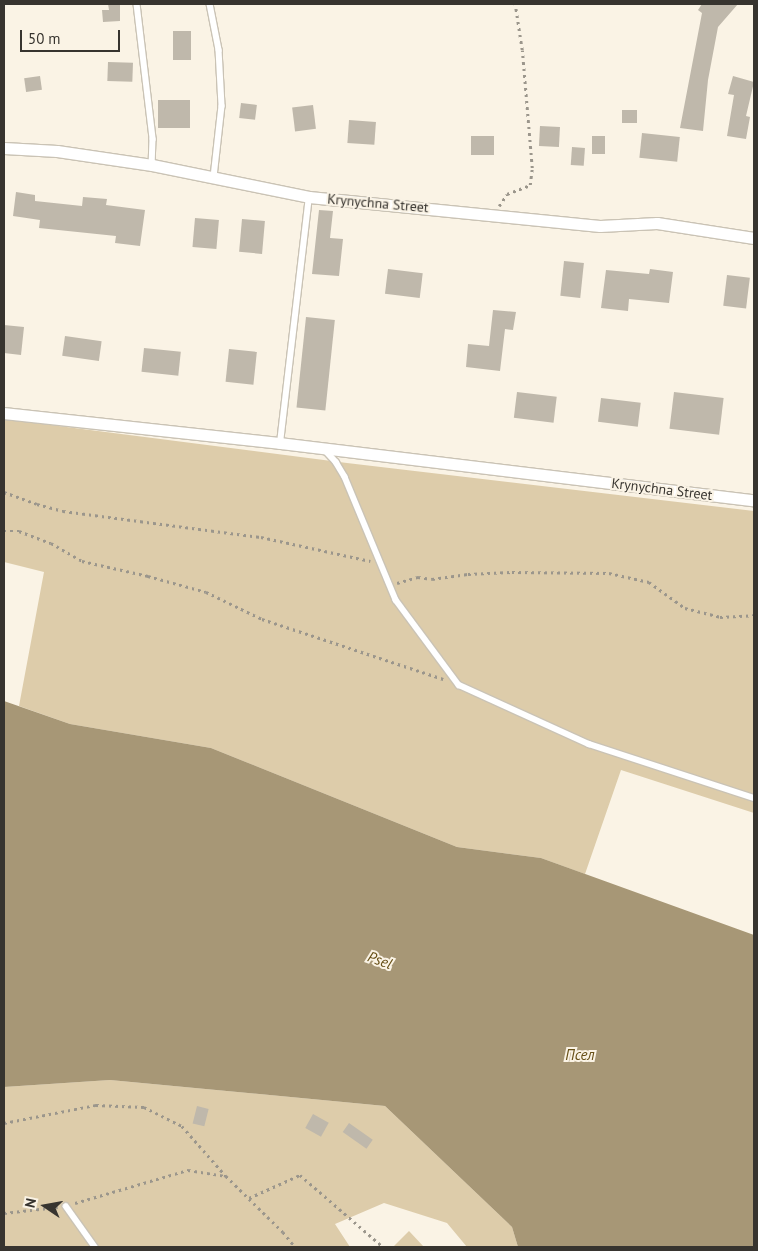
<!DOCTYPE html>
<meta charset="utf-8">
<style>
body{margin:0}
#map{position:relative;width:758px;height:1251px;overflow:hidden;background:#faf3e5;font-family:"PT Sans",sans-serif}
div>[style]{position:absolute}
.green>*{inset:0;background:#dca}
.water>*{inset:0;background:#a79776}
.building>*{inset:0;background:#bfb8ab;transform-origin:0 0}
.path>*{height:2.5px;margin-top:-1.25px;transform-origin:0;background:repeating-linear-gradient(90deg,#9b968c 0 2.5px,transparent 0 6.5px)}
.roads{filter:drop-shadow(1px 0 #cac3b5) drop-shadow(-1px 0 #cac3b5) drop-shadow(0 1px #cac3b5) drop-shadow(0 -1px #cac3b5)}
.lane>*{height:5.5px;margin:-2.75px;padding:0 2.75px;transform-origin:2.75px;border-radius:2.75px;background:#fff}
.street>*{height:11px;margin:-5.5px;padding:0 5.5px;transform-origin:5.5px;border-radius:5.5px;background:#fff}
span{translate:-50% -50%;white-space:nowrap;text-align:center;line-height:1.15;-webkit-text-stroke:4px #faf3e5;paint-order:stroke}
.street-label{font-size:14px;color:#37342f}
.water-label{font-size:15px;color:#685017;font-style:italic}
.frame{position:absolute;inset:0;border:5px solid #37342f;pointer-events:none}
.north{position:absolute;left:20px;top:1181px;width:50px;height:50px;-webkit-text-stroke:4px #faf3e5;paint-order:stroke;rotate:282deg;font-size:14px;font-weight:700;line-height:20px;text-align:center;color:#37342f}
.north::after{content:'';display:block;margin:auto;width:18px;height:22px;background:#37342f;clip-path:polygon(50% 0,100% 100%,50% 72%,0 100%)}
.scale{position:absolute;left:20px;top:30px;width:100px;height:22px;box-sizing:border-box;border:2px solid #37342f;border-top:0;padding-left:6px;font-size:15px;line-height:18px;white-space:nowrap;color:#37342f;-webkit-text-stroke:4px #faf3e5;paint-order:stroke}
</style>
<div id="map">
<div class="green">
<div style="clip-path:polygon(4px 419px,347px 463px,754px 511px,754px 813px,621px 770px,585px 874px,541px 858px,457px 847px,211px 748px,70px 724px,19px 706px,44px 572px,4px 562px)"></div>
<div style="clip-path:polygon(110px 1080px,385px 1106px,512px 1227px,518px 1247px,467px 1247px,447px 1223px,384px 1203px,335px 1224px,350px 1247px,4px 1247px,4px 1087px)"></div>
<div style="clip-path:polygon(409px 1231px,424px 1247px,394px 1246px)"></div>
</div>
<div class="water">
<div style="clip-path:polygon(4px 701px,70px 724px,211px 748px,457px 847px,541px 858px,754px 935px,754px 1247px,518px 1247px,512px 1227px,385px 1106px,110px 1080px,4px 1087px)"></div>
</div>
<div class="building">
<div style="clip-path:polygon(108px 4px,120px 4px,120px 21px,103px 22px,102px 10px,109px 10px)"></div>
<div style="clip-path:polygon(702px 4px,738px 4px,718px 27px,708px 80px,703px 131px,680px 128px,702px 13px,698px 10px)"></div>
<div style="left:173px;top:31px;width:18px;height:29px"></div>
<div style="left:108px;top:62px;width:25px;height:19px;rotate:2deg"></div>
<div style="left:40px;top:76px;width:14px;height:16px;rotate:82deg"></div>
<div style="clip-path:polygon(733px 76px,754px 82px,746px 116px,750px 117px,746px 139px,727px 136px,734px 95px,728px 94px)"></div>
<div style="left:158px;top:100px;width:32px;height:28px"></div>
<div style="left:241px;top:103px;width:16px;height:15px;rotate:7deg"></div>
<div style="left:313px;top:105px;width:24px;height:21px;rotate:83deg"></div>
<div style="left:622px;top:110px;width:15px;height:13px"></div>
<div style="left:349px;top:120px;width:27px;height:23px;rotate:4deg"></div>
<div style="left:540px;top:126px;width:20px;height:20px;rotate:3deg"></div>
<div style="left:642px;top:133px;width:38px;height:25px;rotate:6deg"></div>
<div style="left:494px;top:136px;width:19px;height:23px;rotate:90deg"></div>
<div style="left:592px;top:136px;width:13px;height:18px"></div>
<div style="left:572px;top:147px;width:13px;height:18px;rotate:4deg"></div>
<div style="clip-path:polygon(16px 192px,35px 195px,35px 201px,82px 206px,83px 197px,107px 199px,106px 205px,145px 210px,140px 246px,115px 243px,116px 236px,39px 228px,40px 220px,13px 216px)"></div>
<div style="clip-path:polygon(319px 210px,333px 211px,330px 238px,343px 239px,339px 276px,312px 274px)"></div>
<div style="left:195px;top:218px;width:24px;height:29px;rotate:5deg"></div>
<div style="left:242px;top:219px;width:23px;height:33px;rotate:5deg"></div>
<div style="left:564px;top:261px;width:20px;height:35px;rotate:6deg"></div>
<div style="left:388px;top:269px;width:35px;height:25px;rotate:7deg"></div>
<div style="clip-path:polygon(650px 269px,673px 272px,669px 303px,629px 299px,628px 311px,601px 308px,606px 270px,649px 274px)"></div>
<div style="left:727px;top:275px;width:23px;height:31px;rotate:7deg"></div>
<div style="clip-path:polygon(493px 310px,516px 312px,513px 330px,505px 329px,500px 371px,466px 367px,468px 344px,489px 346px)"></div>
<div style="left:306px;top:317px;width:29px;height:91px;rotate:6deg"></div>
<div style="clip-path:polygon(4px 325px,24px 327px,21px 355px,4px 353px)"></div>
<div style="left:65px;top:336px;width:37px;height:20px;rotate:8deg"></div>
<div style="left:144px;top:348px;width:37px;height:24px;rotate:6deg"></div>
<div style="left:229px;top:349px;width:28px;height:33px;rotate:6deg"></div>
<div style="left:517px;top:392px;width:40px;height:26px;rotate:7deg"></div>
<div style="left:674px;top:392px;width:50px;height:37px;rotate:7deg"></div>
<div style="left:601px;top:398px;width:40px;height:24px;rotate:7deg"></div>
<div style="left:197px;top:1106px;width:12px;height:18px;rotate:14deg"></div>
<div style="left:313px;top:1114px;width:18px;height:16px;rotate:29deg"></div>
<div style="left:349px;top:1123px;width:29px;height:11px;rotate:35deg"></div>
</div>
<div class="path">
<div style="left:499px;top:206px;width:14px;rotate:-56deg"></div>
<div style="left:507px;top:194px;width:25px;rotate:-21deg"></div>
<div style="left:530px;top:185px;width:17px;rotate:-83deg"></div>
<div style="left:532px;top:168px;width:118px;rotate:-94.8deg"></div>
<div style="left:522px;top:50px;width:47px;rotate:-98.7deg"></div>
<div style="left:4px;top:492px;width:35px;rotate:20deg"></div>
<div style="left:37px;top:504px;width:27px;rotate:15deg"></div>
<div style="left:63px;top:511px;width:200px;rotate:7.5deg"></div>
<div style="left:261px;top:537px;width:112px;rotate:12.4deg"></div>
<div style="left:4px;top:531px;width:15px"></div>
<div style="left:19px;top:531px;width:34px;rotate:21deg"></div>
<div style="left:51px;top:543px;width:36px;rotate:30deg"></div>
<div style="left:82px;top:561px;width:68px;rotate:12.8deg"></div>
<div style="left:148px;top:576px;width:60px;rotate:15.4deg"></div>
<div style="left:206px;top:592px;width:62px;rotate:25.7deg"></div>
<div style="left:262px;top:619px;width:191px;rotate:18.3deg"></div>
<div style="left:397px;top:583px;width:22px;rotate:-16deg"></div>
<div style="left:418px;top:577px;width:14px;rotate:8deg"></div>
<div style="left:432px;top:579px;width:36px;rotate:-8deg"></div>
<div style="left:468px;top:574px;width:44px;rotate:-2.6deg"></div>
<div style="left:512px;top:572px;width:97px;rotate:0.6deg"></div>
<div style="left:609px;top:573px;width:41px;rotate:12.7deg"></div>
<div style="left:649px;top:582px;width:44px;rotate:35.8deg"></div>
<div style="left:685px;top:608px;width:36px;rotate:14deg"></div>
<div style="left:720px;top:617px;width:34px;rotate:-3deg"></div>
<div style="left:4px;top:1123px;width:94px;rotate:-11.1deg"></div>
<div style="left:96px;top:1105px;width:48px;rotate:2.4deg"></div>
<div style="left:144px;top:1107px;width:42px;rotate:26.6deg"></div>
<div style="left:182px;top:1126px;width:67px;rotate:48.7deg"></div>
<div style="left:226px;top:1176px;width:80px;rotate:44.5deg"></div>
<div style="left:283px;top:1232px;width:19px;rotate:51deg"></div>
<div style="left:249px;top:1198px;width:56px;rotate:-24.3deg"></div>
<div style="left:300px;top:1175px;width:110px;rotate:40.9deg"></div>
<div style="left:75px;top:1203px;width:118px;rotate:-16.3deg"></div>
<div style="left:188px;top:1170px;width:36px;rotate:9deg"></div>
<div style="left:4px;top:1213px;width:54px;rotate:-6.3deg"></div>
</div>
<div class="roads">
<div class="lane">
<div style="left:137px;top:4px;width:136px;rotate:83.2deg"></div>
<div style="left:153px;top:139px;width:26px;rotate:92deg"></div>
<div style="left:210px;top:4px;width:47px;rotate:78.9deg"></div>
<div style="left:219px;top:50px;width:56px;rotate:86.9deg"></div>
<div style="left:222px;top:106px;width:71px;rotate:96.4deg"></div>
<div style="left:280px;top:443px;width:248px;rotate:-83.3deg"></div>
<div style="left:324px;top:449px;width:18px;rotate:47deg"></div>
<div style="left:336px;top:462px;width:17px;rotate:59deg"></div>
<div style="left:345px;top:477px;width:133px;rotate:67.5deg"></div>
<div style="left:396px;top:600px;width:106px;rotate:53.5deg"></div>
<div style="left:459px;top:685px;width:143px;rotate:24.4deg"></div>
<div style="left:589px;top:744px;width:174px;rotate:18.1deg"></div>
<div style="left:66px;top:1206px;width:50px;rotate:54.7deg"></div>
</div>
<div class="street">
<div style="left:4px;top:148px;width:53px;rotate:3.2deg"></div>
<div style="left:57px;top:151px;width:96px;rotate:8.4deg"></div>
<div style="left:152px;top:165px;width:160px;rotate:11.5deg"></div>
<div style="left:309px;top:197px;width:292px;rotate:5.7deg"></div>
<div style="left:600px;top:226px;width:57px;rotate:-3deg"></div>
<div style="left:657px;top:223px;width:98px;rotate:8.8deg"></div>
<div style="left:4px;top:413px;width:278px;rotate:6.2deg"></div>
<div style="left:280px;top:443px;width:477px;rotate:6.9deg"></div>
</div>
</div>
<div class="street-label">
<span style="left:378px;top:203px;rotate:5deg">Krynychna Street</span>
<span style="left:662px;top:489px;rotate:7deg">Krynychna Street</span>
</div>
<div class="water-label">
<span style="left:380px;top:960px;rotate:20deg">Psel</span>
<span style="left:580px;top:1055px">Псел</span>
</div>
<div class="frame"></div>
<div class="north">N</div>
<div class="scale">50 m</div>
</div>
